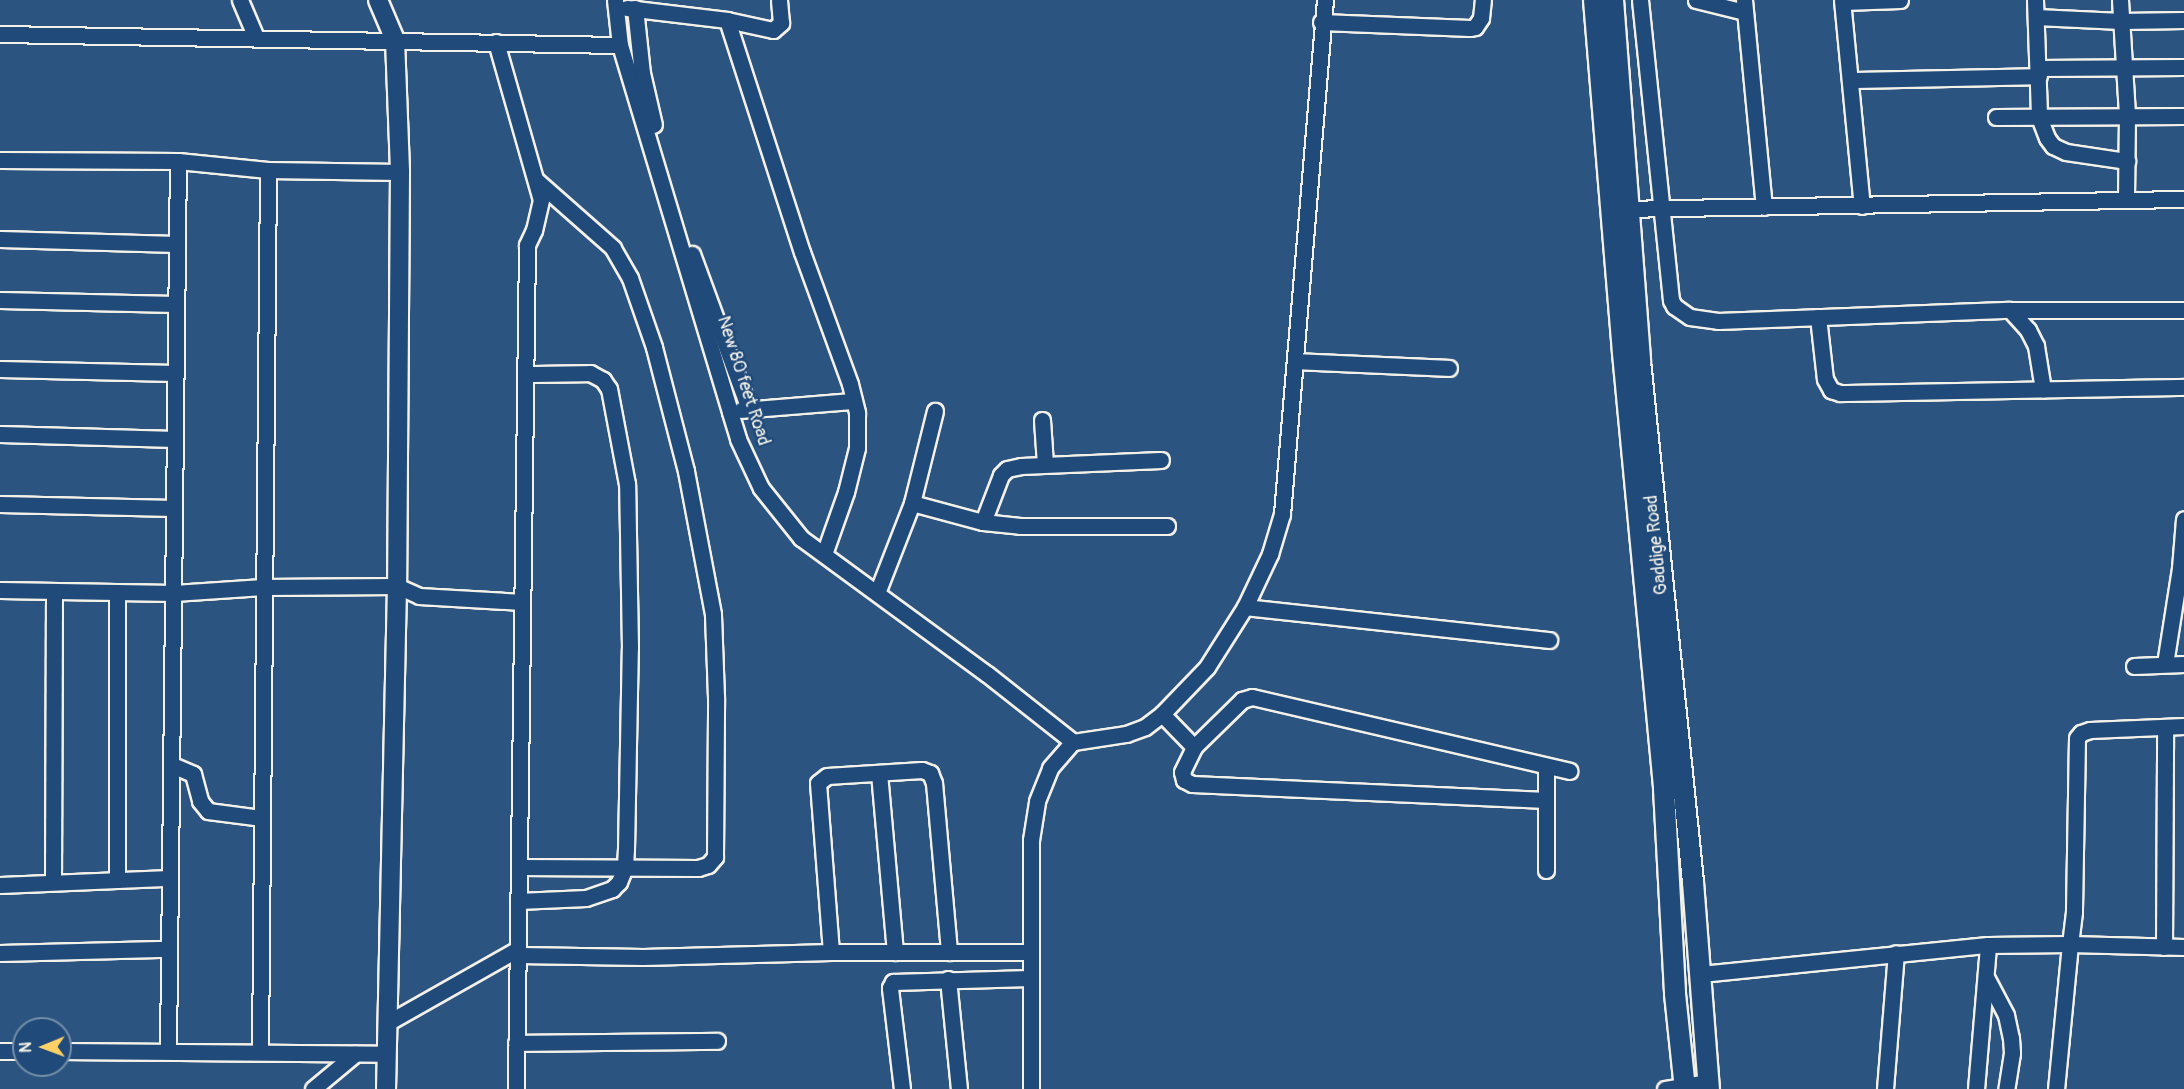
<!DOCTYPE html>
<style>
body{margin:0}
#map{position:relative;width:2184px;height:1089px;overflow:hidden;background:#2c5481;font-family:Pangolin,sans-serif}
div>[style]{position:absolute}
.roads{filter:drop-shadow(2px 0 #f4f1e8) drop-shadow(-2px 0 #f4f1e8) drop-shadow(0 2px #f4f1e8) drop-shadow(0 -2px #f4f1e8)}
.minor>*{height:15px;margin:-7.5px;padding:0 7.5px;transform-origin:7.5px;border-radius:7.5px;background:#1f4a7a}
.tertiary>*{height:18px;margin:-9px;padding:0 9px;transform-origin:9px;border-radius:9px;background:#1f4a7a}
.secondary>*{height:20px;margin:-10px;padding:0 10px;transform-origin:10px;border-radius:10px;background:#1f4a7a}
span{translate:-50% -50%;white-space:nowrap;text-align:center;line-height:1.15;-webkit-text-stroke:5px #1f4a7a;paint-order:stroke}
.street-label{font-size:18px;color:#f4f1e8}
.north{position:absolute;left:12px;top:1017px;width:60px;height:60px;box-sizing:border-box;background:#1f4a7a;border:2px solid #748da6;border-radius:50%;rotate:269deg;font-size:16px;font-weight:700;line-height:24px;text-align:center;color:#f4f1e8}
.north::after{content:'';display:block;margin:auto;width:21px;height:27px;background:#ffd166;clip-path:polygon(50% 0,100% 100%,50% 72%,0 100%)}
</style>
<div id="map">
<div class="roads">
<div class="minor">
<div style="left:240px;top:0;width:39px;rotate:67deg"></div>
<div style="left:615px;top:0;width:45px;rotate:83.7deg"></div>
<div style="left:620px;top:45px;width:383px;rotate:73.3deg"></div>
<div style="left:730px;top:412px;width:28px;rotate:73deg"></div>
<div style="left:738px;top:439px;width:54px;rotate:64.9deg"></div>
<div style="left:761px;top:488px;width:64px;rotate:51.3deg"></div>
<div style="left:801px;top:538px;width:230px;rotate:36.2deg"></div>
<div style="left:987px;top:674px;width:110px;rotate:38.3deg"></div>
<div style="left:1640px;top:0;width:302px;rotate:84.1deg"></div>
<div style="left:1671px;top:300px;width:7px;rotate:63deg"></div>
<div style="left:1674px;top:306px;width:19px;rotate:35deg"></div>
<div style="left:1690px;top:317px;width:28px;rotate:8deg"></div>
<div style="left:1718px;top:321px;width:292px;rotate:-2.2deg"></div>
<div style="left:2010px;top:310px;width:174px"></div>
<div style="left:1696px;top:0;width:50px;rotate:13.8deg"></div>
<div style="left:1744px;top:0;width:208px;rotate:84.5deg"></div>
<div style="left:1842px;top:0;width:207px;rotate:84.5deg"></div>
<div style="left:2035px;top:0;width:117px;rotate:88deg"></div>
<div style="left:2039px;top:117px;width:22px;rotate:69deg"></div>
<div style="left:2047px;top:138px;width:10px;rotate:53deg"></div>
<div style="left:2053px;top:146px;width:14px;rotate:25deg"></div>
<div style="left:2066px;top:152px;width:62px;rotate:8.4deg"></div>
<div style="left:2120px;top:0;width:116px;rotate:86.5deg"></div>
<div style="left:2127px;top:116px;width:84px;rotate:90.7deg"></div>
<div style="left:1843px;top:2px;width:57px;rotate:-2deg"></div>
<div style="left:627px;top:8px;width:101px;rotate:6.8deg"></div>
<div style="left:727px;top:20px;width:47px;rotate:12.3deg"></div>
<div style="left:773px;top:30px;width:11px;rotate:-41deg"></div>
<div style="left:781px;top:23px;width:23px;rotate:-95deg"></div>
<div style="left:635px;top:8px;width:65px;rotate:83.9deg"></div>
<div style="left:642px;top:73px;width:53px;rotate:77deg"></div>
<div style="left:2036px;top:17px;width:85px;rotate:2.7deg"></div>
<div style="left:2121px;top:21px;width:63px;rotate:-0.9deg"></div>
<div style="left:727px;top:20px;width:244px;rotate:72.1deg"></div>
<div style="left:802px;top:252px;width:140px;rotate:70deg"></div>
<div style="left:850px;top:384px;width:30px;rotate:76deg"></div>
<div style="left:857px;top:413px;width:35px;rotate:90deg"></div>
<div style="left:857px;top:448px;width:45px;rotate:104deg"></div>
<div style="left:846px;top:492px;width:66px;rotate:109.5deg"></div>
<div style="left:1321px;top:22px;width:149px;rotate:2.3deg"></div>
<div style="left:1470px;top:28px;width:5px;rotate:-11deg"></div>
<div style="left:1475px;top:27px;width:11px;rotate:-56deg"></div>
<div style="left:1481px;top:18px;width:18px;rotate:-84deg"></div>
<div style="left:0;top:34px;width:620px;rotate:1.02deg"></div>
<div style="left:496px;top:42px;width:164px;rotate:74.1deg"></div>
<div style="left:541px;top:200px;width:31px;rotate:103deg"></div>
<div style="left:534px;top:230px;width:17px;rotate:115deg"></div>
<div style="left:527px;top:245px;width:844px;rotate:90.75deg"></div>
<div style="left:2039px;top:68px;width:145px;rotate:-0.4deg"></div>
<div style="left:1850px;top:80px;width:189px;rotate:-1.2deg"></div>
<div style="left:1996px;top:117px;width:188px;rotate:-0.3deg"></div>
<div style="left:0;top:160px;width:178px;rotate:0.3deg"></div>
<div style="left:178px;top:161px;width:90px;rotate:5.7deg"></div>
<div style="left:268px;top:170px;width:132px;rotate:0.9deg"></div>
<div style="left:1620px;top:209px;width:564px;rotate:-1.02deg"></div>
<div style="left:0;top:239px;width:177px;rotate:1.6deg"></div>
<div style="left:692px;top:254px;width:165px;rotate:69.8deg"></div>
<div style="left:0;top:300px;width:176px;rotate:1.3deg"></div>
<div style="left:2010px;top:310px;width:27px;rotate:48deg"></div>
<div style="left:2028px;top:330px;width:18px;rotate:63deg"></div>
<div style="left:2036px;top:346px;width:44px;rotate:80.8deg"></div>
<div style="left:1818px;top:317px;width:62px;rotate:83.6deg"></div>
<div style="left:1825px;top:379px;width:13px;rotate:61deg"></div>
<div style="left:1831px;top:390px;width:9px;rotate:18deg"></div>
<div style="left:1840px;top:393px;width:344px;rotate:-1deg"></div>
<div style="left:1295px;top:361px;width:154px;rotate:2.6deg"></div>
<div style="left:0;top:369px;width:175px;rotate:1.3deg"></div>
<div style="left:741px;top:410px;width:113px;rotate:-4.6deg"></div>
<div style="left:1042px;top:420px;width:44px;rotate:86.1deg"></div>
<div style="left:0;top:434px;width:175px;rotate:1.6deg"></div>
<div style="left:912px;top:503px;width:73px;rotate:15deg"></div>
<div style="left:983px;top:522px;width:37px;rotate:6deg"></div>
<div style="left:1020px;top:526px;width:147px"></div>
<div style="left:0;top:504px;width:174px;rotate:1.3deg"></div>
<div style="left:983px;top:522px;width:50px;rotate:-69deg"></div>
<div style="left:1001px;top:475px;width:8px;rotate:-45deg"></div>
<div style="left:1007px;top:469px;width:14px;rotate:-12deg"></div>
<div style="left:1021px;top:466px;width:140px;rotate:-2.5deg"></div>
<div style="left:0;top:590px;width:174px;rotate:1deg"></div>
<div style="left:174px;top:593px;width:89px;rotate:-3.9deg"></div>
<div style="left:263px;top:587px;width:134px;rotate:-0.4deg"></div>
<div style="left:397px;top:586px;width:24px;rotate:24deg"></div>
<div style="left:419px;top:596px;width:103px;rotate:3.3deg"></div>
<div style="left:117px;top:592px;width:288px;rotate:90deg"></div>
<div style="left:877px;top:593px;width:97px;rotate:-68.7deg"></div>
<div style="left:912px;top:503px;width:95px;rotate:-76deg"></div>
<div style="left:1245px;top:607px;width:306px;rotate:6.2deg"></div>
<div style="left:2165px;top:664px;width:97px;rotate:-81.1deg"></div>
<div style="left:2180px;top:568px;width:49px;rotate:-85.3deg"></div>
<div style="left:2134px;top:666px;width:50px;rotate:-2.3deg"></div>
<div style="left:1162px;top:714px;width:46px;rotate:45.9deg"></div>
<div style="left:2184px;top:726px;width:94px;rotate:177.6deg"></div>
<div style="left:2090px;top:730px;width:9px;rotate:162deg"></div>
<div style="left:2081px;top:733px;width:6px;rotate:129deg"></div>
<div style="left:2077px;top:738px;width:174px;rotate:91deg"></div>
<div style="left:2074px;top:912px;width:32px;rotate:97deg"></div>
<div style="left:2070px;top:944px;width:114px;rotate:1.5deg"></div>
<div style="left:172px;top:765px;width:23px;rotate:23deg"></div>
<div style="left:193px;top:774px;width:28px;rotate:75deg"></div>
<div style="left:200px;top:801px;width:13px;rotate:51deg"></div>
<div style="left:208px;top:811px;width:53px;rotate:7.5deg"></div>
<div style="left:879px;top:773px;width:180px;rotate:84.9deg"></div>
<div style="left:1546px;top:800px;width:354px;rotate:-177.4deg"></div>
<div style="left:1192px;top:784px;width:9px;rotate:-153deg"></div>
<div style="left:1184px;top:780px;width:8px;rotate:-104deg"></div>
<div style="left:1182px;top:772px;width:28px;rotate:-64deg"></div>
<div style="left:1194px;top:747px;width:67px;rotate:-44.4deg"></div>
<div style="left:1242px;top:700px;width:10px;rotate:-17deg"></div>
<div style="left:1252px;top:697px;width:326px;rotate:13.1deg"></div>
<div style="left:519px;top:867px;width:179px;rotate:0.3deg"></div>
<div style="left:698px;top:868px;width:10px;rotate:-17deg"></div>
<div style="left:708px;top:865px;width:11px;rotate:-49deg"></div>
<div style="left:715px;top:857px;width:160px;rotate:-89.6deg"></div>
<div style="left:716px;top:697px;width:83px;rotate:-92.1deg"></div>
<div style="left:713px;top:614px;width:146px;rotate:-100.7deg"></div>
<div style="left:686px;top:471px;width:128px;rotate:-104.5deg"></div>
<div style="left:654px;top:347px;width:73px;rotate:-109.2deg"></div>
<div style="left:630px;top:278px;width:34px;rotate:-120deg"></div>
<div style="left:613px;top:248px;width:101px;rotate:-138.6deg"></div>
<div style="left:1546px;top:870px;width:104px;rotate:-90deg"></div>
<div style="left:53px;top:882px;width:291px;rotate:-89.8deg"></div>
<div style="left:0;top:885px;width:170px;rotate:-2.4deg"></div>
<div style="left:518px;top:901px;width:68px;rotate:-2.5deg"></div>
<div style="left:586px;top:898px;width:28px;rotate:-19deg"></div>
<div style="left:612px;top:889px;width:10px;rotate:-45deg"></div>
<div style="left:619px;top:882px;width:16px;rotate:-68deg"></div>
<div style="left:625px;top:867px;width:18px;rotate:-87deg"></div>
<div style="left:626px;top:849px;width:201px;rotate:-88.9deg"></div>
<div style="left:630px;top:648px;width:164px;rotate:-91deg"></div>
<div style="left:627px;top:484px;width:97px;rotate:-100.7deg"></div>
<div style="left:609px;top:389px;width:11px;rotate:-124deg"></div>
<div style="left:603px;top:380px;width:15px;rotate:-152deg"></div>
<div style="left:590px;top:373px;width:65px;rotate:179.1deg"></div>
<div style="left:2164px;top:947px;width:220px;rotate:-89.7deg"></div>
<div style="left:831px;top:952px;width:169px;rotate:-94.4deg"></div>
<div style="left:818px;top:783px;width:11px;rotate:-38deg"></div>
<div style="left:827px;top:776px;width:95px;rotate:-3.6deg"></div>
<div style="left:922px;top:770px;width:9px;rotate:21deg"></div>
<div style="left:930px;top:773px;width:11px;rotate:68deg"></div>
<div style="left:934px;top:783px;width:170px;rotate:84.9deg"></div>
<div style="left:0;top:953px;width:169px;rotate:-1.4deg"></div>
<div style="left:518px;top:955px;width:125px;rotate:0.9deg"></div>
<div style="left:643px;top:957px;width:188px;rotate:-1.5deg"></div>
<div style="left:831px;top:952px;width:199px"></div>
<div style="left:1701px;top:974px;width:288px;rotate:-5.8deg"></div>
<div style="left:1988px;top:945px;width:82px;rotate:-0.7deg"></div>
<div style="left:2070px;top:944px;width:146px;rotate:95.5deg"></div>
<div style="left:1986px;top:977px;width:43px;rotate:62.2deg"></div>
<div style="left:2006px;top:1015px;width:24px;rotate:78deg"></div>
<div style="left:2011px;top:1038px;width:15px;rotate:86deg"></div>
<div style="left:2012px;top:1053px;width:36px;rotate:99deg"></div>
<div style="left:948px;top:979px;width:111px;rotate:84.3deg"></div>
<div style="left:387px;top:1023px;width:150px;rotate:-29.5deg"></div>
<div style="left:516px;top:1043px;width:201px;rotate:-0.6deg"></div>
<div style="left:0;top:1051px;width:24px"></div>
<div style="left:60px;top:1051px;width:327px;rotate:0.5deg"></div>
<div style="left:168px;top:1051px;width:890px;rotate:-89.36deg"></div>
<div style="left:260px;top:1052px;width:882px;rotate:-89.48deg"></div>
<div style="left:313px;top:1089px;width:55px;rotate:-39.8deg"></div>
<div style="left:902px;top:1089px;width:102px;rotate:-96.8deg"></div>
<div style="left:890px;top:988px;width:7px;rotate:-63deg"></div>
<div style="left:893px;top:982px;width:137px;rotate:-1.7deg"></div>
<div style="left:1031px;top:1089px;width:249px;rotate:-90deg"></div>
<div style="left:1031px;top:840px;width:39px;rotate:-81deg"></div>
<div style="left:1037px;top:801px;width:35px;rotate:-68deg"></div>
<div style="left:1050px;top:768px;width:35px;rotate:-49deg"></div>
<div style="left:1073px;top:742px;width:54px;rotate:-8.6deg"></div>
<div style="left:1126px;top:734px;width:20px;rotate:-20deg"></div>
<div style="left:1145px;top:727px;width:21px;rotate:-37deg"></div>
<div style="left:1162px;top:714px;width:65px;rotate:-46.2deg"></div>
<div style="left:1207px;top:667px;width:71px;rotate:-57.7deg"></div>
<div style="left:1245px;top:607px;width:59px;rotate:-64.7deg"></div>
<div style="left:1270px;top:554px;width:42px;rotate:-73.3deg"></div>
<div style="left:1282px;top:514px;width:516px;rotate:-85.22deg"></div>
<div style="left:1665px;top:1089px;width:44px;rotate:-9.2deg"></div>
<div style="left:1885px;top:1089px;width:136px;rotate:-85.4deg"></div>
<div style="left:1976px;top:1089px;width:144px;rotate:-85.2deg"></div>
</div>
<div class="tertiary">
<div style="left:378px;top:0;width:43px;rotate:67deg"></div>
<div style="left:395px;top:40px;width:132px;rotate:87.8deg"></div>
<div style="left:400px;top:172px;width:414px;rotate:90.4deg"></div>
<div style="left:397px;top:586px;width:503px;rotate:91.25deg"></div>
</div>
<div class="secondary">
<div style="left:1594px;top:0;width:354px;rotate:85.3deg"></div>
<div style="left:1623px;top:353px;width:438px;rotate:84.6deg"></div>
<div style="left:1664px;top:789px;width:205px;rotate:86.9deg"></div>
<div style="left:1675px;top:994px;width:96px;rotate:84deg"></div>
<div style="left:1613px;top:0;width:362px;rotate:85.7deg"></div>
<div style="left:1640px;top:361px;width:524px;rotate:84.19deg"></div>
<div style="left:1693px;top:882px;width:208px;rotate:85.6deg"></div>
</div>
</div>
<div class="street-label">
<span style="left:743px;top:381px;rotate:72deg">New 80 feet Road</span>
<span style="left:1657px;top:545px;rotate:-96deg">Gaddige Road</span>
</div>
<div class="north">N</div>
</div>
